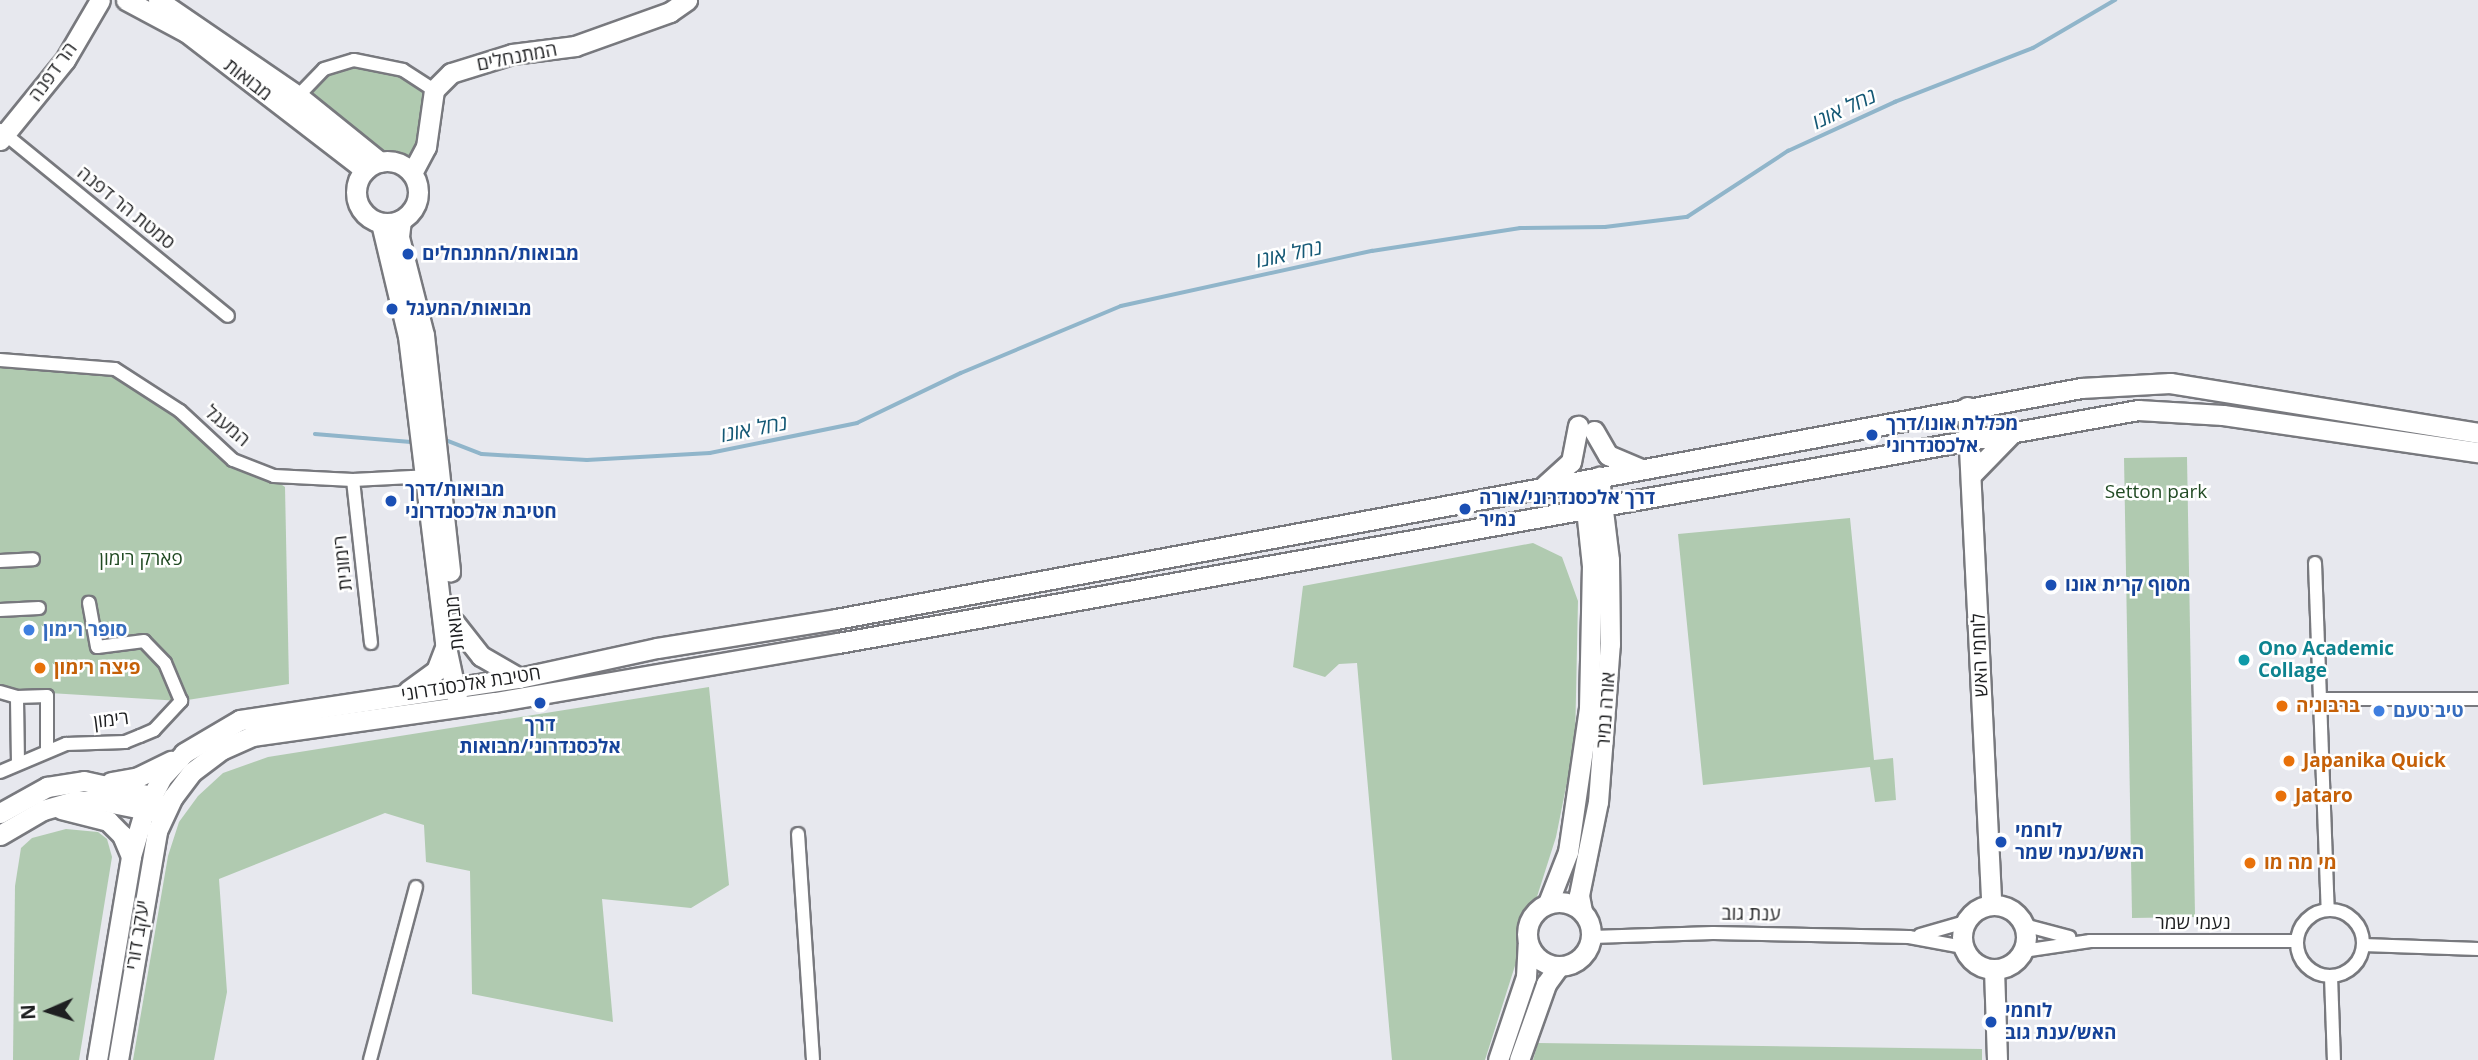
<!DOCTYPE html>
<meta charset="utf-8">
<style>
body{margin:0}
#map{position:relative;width:2478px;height:1060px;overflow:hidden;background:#e7e8ee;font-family:"Open Sans","Noto Sans Hebrew",sans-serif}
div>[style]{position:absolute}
.green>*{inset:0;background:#b0cab0;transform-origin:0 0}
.stream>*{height:3.5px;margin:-1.75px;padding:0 1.75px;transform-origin:1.75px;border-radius:1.75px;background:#90b5ca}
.roads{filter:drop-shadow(2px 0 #78797e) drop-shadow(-2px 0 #78797e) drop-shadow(0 2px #78797e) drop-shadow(0 -2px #78797e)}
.street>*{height:12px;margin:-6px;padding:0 6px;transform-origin:6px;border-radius:6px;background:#fff}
.street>.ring{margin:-6px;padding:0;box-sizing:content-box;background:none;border:12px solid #fff;border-radius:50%}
.secondary>*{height:19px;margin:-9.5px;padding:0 9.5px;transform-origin:9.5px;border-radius:9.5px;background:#fff}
.secondary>.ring{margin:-9.5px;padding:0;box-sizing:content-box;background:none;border:19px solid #fff;border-radius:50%}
.dots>*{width:19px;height:19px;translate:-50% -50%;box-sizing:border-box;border:4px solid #fff;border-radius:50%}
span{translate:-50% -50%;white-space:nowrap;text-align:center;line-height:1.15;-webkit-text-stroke:5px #fff;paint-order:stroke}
.street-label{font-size:19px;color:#1e1f21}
.transit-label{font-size:19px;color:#164399;font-weight:700}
.left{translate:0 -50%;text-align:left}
.park-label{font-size:19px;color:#224b24}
.shop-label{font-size:19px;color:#366cbe;font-weight:700}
.culture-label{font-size:19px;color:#0d838f;font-weight:700}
.food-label{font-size:19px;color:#c56008;font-weight:700}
.water-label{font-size:21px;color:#145875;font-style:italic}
.north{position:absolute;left:14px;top:976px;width:70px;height:70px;-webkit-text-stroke:5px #fff;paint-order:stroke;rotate:267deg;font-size:19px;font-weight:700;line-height:28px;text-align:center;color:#1e1f21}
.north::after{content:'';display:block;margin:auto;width:24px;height:32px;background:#1e1f21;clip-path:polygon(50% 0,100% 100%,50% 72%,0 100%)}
</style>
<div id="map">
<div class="green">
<div style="clip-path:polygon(354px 60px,403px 70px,434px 90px,412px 173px,400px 164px,380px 162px,298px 96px,324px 69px)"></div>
<div style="clip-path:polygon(0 360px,115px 369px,285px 487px,289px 684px,181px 701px,0 690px)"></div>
<div style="left:2187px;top:457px;width:460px;height:63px;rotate:89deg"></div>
<div style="clip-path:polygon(1850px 518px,1874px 760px,1893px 758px,1896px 800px,1875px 802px,1870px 767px,1703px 785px,1678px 534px)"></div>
<div style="clip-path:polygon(1533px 543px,1562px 557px,1578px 601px,1575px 742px,1556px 837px,1485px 1060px,1392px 1060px,1357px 663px,1339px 664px,1325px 677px,1293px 667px,1303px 586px)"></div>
<div style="clip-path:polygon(709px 687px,729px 885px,691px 908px,602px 899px,613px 1022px,472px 994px,470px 871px,426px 862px,424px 825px,385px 813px,219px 879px,227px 992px,214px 1060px,133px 1060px,168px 856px,179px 822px,198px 796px,223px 773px,268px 757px)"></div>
<div style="clip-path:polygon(66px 829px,98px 832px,107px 839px,112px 857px,79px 1060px,13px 1060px,15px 886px,21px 848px,32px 838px)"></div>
<div style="clip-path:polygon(1538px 1043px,1982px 1049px,1982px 1060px,1533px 1060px)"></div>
</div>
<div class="stream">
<div style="left:315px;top:434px;width:96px;rotate:4.8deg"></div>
<div style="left:448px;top:441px;width:36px;rotate:21deg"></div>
<div style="left:482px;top:454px;width:105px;rotate:3.3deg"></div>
<div style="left:587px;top:460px;width:123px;rotate:-3.3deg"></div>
<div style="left:710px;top:453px;width:150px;rotate:-11.5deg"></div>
<div style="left:857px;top:423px;width:115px;rotate:-25.7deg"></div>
<div style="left:961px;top:373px;width:173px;rotate:-22.7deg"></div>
<div style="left:1121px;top:306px;width:257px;rotate:-12.4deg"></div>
<div style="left:1372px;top:251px;width:150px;rotate:-8.8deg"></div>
<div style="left:1520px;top:228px;width:85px;rotate:-0.7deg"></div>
<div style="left:1605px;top:227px;width:83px;rotate:-7deg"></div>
<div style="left:1687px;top:217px;width:121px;rotate:-33.2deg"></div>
<div style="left:1788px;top:151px;width:118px;rotate:-24.6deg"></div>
<div style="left:1895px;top:102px;width:148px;rotate:-21.4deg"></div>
<div style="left:2033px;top:48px;width:95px;rotate:-30.3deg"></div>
</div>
<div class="roads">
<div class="street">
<div style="left:298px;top:96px;width:37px;rotate:-46deg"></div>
<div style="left:324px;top:69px;width:31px;rotate:-17deg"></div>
<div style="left:354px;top:60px;width:50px;rotate:11.5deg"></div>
<div style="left:403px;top:70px;width:37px;rotate:33deg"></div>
<div style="left:0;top:130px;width:294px;rotate:39.2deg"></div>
<div style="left:0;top:360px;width:115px;rotate:4.5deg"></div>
<div style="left:115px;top:369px;width:77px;rotate:32.9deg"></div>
<div style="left:180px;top:411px;width:72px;rotate:42.8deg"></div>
<div style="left:233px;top:460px;width:44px;rotate:21.3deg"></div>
<div style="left:274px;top:476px;width:79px;rotate:2.9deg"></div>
<div style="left:353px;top:480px;width:78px;rotate:-2.9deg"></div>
<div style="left:353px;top:480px;width:164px;rotate:83.7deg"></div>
<div style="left:0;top:561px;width:33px;rotate:-3deg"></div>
<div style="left:2315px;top:563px;width:347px;rotate:87.9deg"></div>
<div style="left:0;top:610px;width:39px;rotate:-3deg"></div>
<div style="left:0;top:692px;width:18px;rotate:16deg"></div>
<div style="left:2320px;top:699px;width:158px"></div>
<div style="left:18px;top:763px;width:66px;rotate:-90.9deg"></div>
<div style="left:17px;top:697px;width:30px;rotate:-2deg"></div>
<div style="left:47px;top:696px;width:53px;rotate:90deg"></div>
<div style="left:0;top:772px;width:72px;rotate:-23deg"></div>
<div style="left:66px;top:744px;width:59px;rotate:-1.9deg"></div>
<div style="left:125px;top:742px;width:16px;rotate:-22deg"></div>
<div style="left:140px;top:736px;width:15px;rotate:-23deg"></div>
<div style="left:154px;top:730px;width:40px;rotate:-47deg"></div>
<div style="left:181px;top:701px;width:41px;rotate:-112.8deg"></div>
<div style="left:165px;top:663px;width:30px;rotate:-134deg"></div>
<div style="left:144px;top:641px;width:47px;rotate:172.7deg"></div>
<div style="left:97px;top:647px;width:45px;rotate:-100.3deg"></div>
<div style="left:798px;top:834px;width:226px;rotate:86.2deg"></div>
<div class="ring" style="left:2297px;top:910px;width:54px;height:54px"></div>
<div style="left:2024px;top:925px;width:47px;rotate:14.9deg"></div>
<div style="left:1920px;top:935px;width:47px;rotate:-16.1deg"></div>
<div style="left:1592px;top:937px;width:121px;rotate:-1.9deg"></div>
<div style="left:1713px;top:933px;width:196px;rotate:1.2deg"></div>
<div style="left:1909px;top:937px;width:55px;rotate:10.5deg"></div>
<div style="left:2363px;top:945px;width:115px;rotate:2deg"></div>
<div style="left:2023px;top:951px;width:68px;rotate:-8.5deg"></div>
<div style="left:2090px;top:941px;width:207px"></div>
<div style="left:2331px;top:976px;width:84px;rotate:88deg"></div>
<div style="left:370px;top:1060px;width:179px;rotate:-75.1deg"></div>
</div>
<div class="secondary">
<div style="left:126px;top:0;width:68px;rotate:28.1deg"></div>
<div style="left:186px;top:32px;width:226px;rotate:37.6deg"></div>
<div style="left:158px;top:0;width:170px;rotate:34.4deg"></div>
<div style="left:298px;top:96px;width:105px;rotate:38.8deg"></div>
<div style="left:0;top:140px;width:103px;rotate:-50.9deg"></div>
<div style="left:65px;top:60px;width:69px;rotate:-59.7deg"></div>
<div class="ring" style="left:356px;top:161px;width:43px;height:43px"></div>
<div style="left:412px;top:173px;width:30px;rotate:-62deg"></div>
<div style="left:426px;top:147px;width:58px;rotate:-82deg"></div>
<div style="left:434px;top:90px;width:24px;rotate:-45deg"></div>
<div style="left:451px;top:73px;width:64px;rotate:-17.3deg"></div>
<div style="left:512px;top:54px;width:64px;rotate:-7.2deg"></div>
<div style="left:575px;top:46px;width:101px;rotate:-19.7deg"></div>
<div style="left:670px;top:12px;width:21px;rotate:-35deg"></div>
<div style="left:401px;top:220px;width:17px;rotate:97deg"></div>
<div style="left:399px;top:237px;width:101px;rotate:75.7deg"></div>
<div style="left:424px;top:335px;width:238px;rotate:83.7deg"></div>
<div style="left:381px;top:223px;width:116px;rotate:76.6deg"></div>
<div style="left:408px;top:336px;width:308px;rotate:83.1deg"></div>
<div style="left:445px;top:642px;width:57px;rotate:77.9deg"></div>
<div style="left:1967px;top:407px;width:498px;rotate:87.2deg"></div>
<div style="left:1594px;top:431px;width:28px;rotate:60deg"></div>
<div style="left:1608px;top:455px;width:36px;rotate:23deg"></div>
<div style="left:1972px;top:474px;width:54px;rotate:-45.7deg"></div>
<div style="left:1544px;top:486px;width:36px;rotate:-42deg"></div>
<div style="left:1571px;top:462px;width:37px;rotate:-79deg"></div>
<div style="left:455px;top:623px;width:42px;rotate:51.8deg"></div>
<div style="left:481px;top:656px;width:44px;rotate:30.1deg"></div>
<div style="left:408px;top:691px;width:34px;rotate:-36deg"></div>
<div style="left:436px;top:671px;width:26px;rotate:-69deg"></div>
<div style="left:111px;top:782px;width:27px;rotate:-10deg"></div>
<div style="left:138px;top:777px;width:37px;rotate:-26deg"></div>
<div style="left:61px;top:809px;width:49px;rotate:14.3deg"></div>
<div style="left:108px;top:821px;width:20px;rotate:45deg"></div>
<div style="left:122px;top:835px;width:23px;rotate:67deg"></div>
<div style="left:0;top:813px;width:54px;rotate:-29deg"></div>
<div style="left:47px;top:787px;width:37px;rotate:-9deg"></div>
<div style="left:84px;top:781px;width:69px;rotate:12.6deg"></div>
<div style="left:151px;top:796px;width:13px;rotate:48deg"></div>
<div style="left:0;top:835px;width:50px;rotate:-30.2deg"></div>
<div style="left:43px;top:810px;width:33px;rotate:-16deg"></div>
<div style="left:75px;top:801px;width:27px"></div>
<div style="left:102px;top:801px;width:56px;rotate:11.3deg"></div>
<div class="ring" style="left:1527px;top:902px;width:45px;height:45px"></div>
<div style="left:1548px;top:903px;width:55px;rotate:-68.6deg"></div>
<div style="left:1568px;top:852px;width:146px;rotate:-81.7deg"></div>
<div style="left:1589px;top:708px;width:142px;rotate:-88.8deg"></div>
<div style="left:1592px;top:566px;width:86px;rotate:-96deg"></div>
<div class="ring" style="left:1962px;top:905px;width:45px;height:45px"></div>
<div style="left:1582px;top:911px;width:16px;rotate:-101deg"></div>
<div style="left:1579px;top:895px;width:95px;rotate:-78.5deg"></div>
<div style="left:1598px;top:802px;width:158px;rotate:-85.7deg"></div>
<div style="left:1610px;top:644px;width:84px;rotate:-90.7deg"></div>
<div style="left:1609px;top:560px;width:84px;rotate:-96.9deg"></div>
<div style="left:1994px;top:969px;width:91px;rotate:88.1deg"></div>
<div style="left:97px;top:1060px;width:207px;rotate:-80.5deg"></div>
<div style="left:131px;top:856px;width:46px;rotate:-73.5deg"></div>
<div style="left:144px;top:812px;width:38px;rotate:-63deg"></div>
<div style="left:161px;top:778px;width:34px;rotate:-47deg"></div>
<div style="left:184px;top:753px;width:65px;rotate:-30.5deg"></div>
<div style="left:240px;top:720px;width:282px;rotate:-8.6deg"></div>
<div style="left:519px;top:678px;width:141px;rotate:-12.3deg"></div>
<div style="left:657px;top:648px;width:181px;rotate:-9.2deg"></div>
<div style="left:836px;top:619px;width:1266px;rotate:-10.51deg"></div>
<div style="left:2081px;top:388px;width:89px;rotate:-3.2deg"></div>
<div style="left:2170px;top:383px;width:312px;rotate:9.2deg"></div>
<div style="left:118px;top:1060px;width:232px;rotate:-80.3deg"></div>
<div style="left:157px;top:831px;width:38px;rotate:-65deg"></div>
<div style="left:173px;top:797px;width:31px;rotate:-53deg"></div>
<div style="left:192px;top:772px;width:39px;rotate:-37deg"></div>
<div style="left:223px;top:749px;width:32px;rotate:-24deg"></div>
<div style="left:252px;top:736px;width:245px;rotate:-8deg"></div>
<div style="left:495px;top:702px;width:348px;rotate:-9.8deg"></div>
<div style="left:838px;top:643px;width:1321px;rotate:-10.16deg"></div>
<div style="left:2138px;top:410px;width:85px;rotate:3.4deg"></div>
<div style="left:2223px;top:415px;width:258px;rotate:8.3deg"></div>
<div style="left:1498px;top:1060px;width:88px;rotate:-71.4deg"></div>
<div style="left:1526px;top:977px;width:33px;rotate:-87deg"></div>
<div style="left:1519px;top:1060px;width:81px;rotate:-70.4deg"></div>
<div style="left:1546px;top:984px;width:22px;rotate:-54deg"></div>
</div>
</div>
<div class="dots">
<div style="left:408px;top:254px;background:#1a4fb4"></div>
<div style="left:392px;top:309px;background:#1a4fb4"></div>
<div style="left:1872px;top:435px;background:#1a4fb4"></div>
<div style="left:391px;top:501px;background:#1a4fb4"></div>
<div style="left:1465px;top:509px;background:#1a4fb4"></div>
<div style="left:2051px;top:585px;background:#1a4fb4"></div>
<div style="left:29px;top:630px;background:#3f7fe0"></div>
<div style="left:2244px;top:660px;background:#0f9aa8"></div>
<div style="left:40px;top:668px;background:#e8710a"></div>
<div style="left:540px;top:703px;background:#1a4fb4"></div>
<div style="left:2282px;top:706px;background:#e8710a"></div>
<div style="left:2379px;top:711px;background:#3f7fe0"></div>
<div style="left:2289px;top:761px;background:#e8710a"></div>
<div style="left:2281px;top:796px;background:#e8710a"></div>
<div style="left:2001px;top:842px;background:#1a4fb4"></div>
<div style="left:2250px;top:863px;background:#e8710a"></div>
<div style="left:1991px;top:1022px;background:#1a4fb4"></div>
</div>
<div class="street-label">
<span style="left:517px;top:57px;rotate:-11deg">המתנחלים</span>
<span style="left:53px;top:72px;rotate:-54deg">הר דפנה</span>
<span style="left:248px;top:80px;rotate:38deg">מבואות</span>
<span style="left:126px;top:208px;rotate:39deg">סמטת הר דפנה</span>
<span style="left:227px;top:426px;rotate:40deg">המעגל</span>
<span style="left:343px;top:563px;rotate:-96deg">רימונית</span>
<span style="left:455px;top:623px;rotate:-96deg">מבואות</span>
<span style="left:1980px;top:655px;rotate:-92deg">לוחמי האש</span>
<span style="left:471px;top:684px;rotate:-9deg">חטיבת אלכסנדרוני</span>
<span style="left:1606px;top:710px;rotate:-86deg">אורה נמיר</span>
<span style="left:111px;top:720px;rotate:-7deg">רימון</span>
<span style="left:1751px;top:914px;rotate:1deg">ענת גוב</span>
<span style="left:2193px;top:923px">נעמי שמר</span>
<span style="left:138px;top:935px;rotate:-81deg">יעקב דורי</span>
</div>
<div class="transit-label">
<span class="left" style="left:422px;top:254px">מבואות/המתנחלים</span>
<span class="left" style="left:406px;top:309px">מבואות/המעגל</span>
<span class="left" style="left:1886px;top:435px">מכללת אונו/דרך<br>אלכסנדרוני</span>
<span class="left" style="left:405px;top:501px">מבואות/דרך<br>חטיבת אלכסנדרוני</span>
<span class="left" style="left:1479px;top:509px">דרך אלכסנדרוני/אורה<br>נמיר</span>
<span class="left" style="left:2065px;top:585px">מסוף קרית אונו</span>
<span style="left:540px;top:736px">דרך<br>אלכסנדרוני/מבואות</span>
<span class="left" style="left:2015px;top:842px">לוחמי<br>האש/נעמי שמר</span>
<span class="left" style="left:2005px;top:1022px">לוחמי<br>האש/ענת גוב</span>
</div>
<div class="park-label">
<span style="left:2156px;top:492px">Setton park</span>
<span style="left:141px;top:559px">פארק רימון</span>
</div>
<div class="shop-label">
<span class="left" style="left:43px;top:630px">סופר רימון</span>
<span class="left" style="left:2393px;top:711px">טיב טעם</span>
</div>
<div class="culture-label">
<span class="left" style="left:2258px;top:660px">Ono Academic<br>Collage</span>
</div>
<div class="food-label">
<span class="left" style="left:54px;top:668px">פיצה רימון</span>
<span class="left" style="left:2296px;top:706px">ברבוניה</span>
<span class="left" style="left:2303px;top:761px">Japanika Quick</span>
<span class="left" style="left:2295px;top:796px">Jataro</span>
<span class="left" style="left:2264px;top:863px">מי מה מו</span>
</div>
<div class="water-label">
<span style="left:1844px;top:108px;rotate:-25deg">נחל אונו</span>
<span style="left:1289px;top:253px;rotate:-12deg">נחל אונו</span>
<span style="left:754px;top:428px;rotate:-11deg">נחל אונו</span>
</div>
<div class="north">N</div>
</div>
